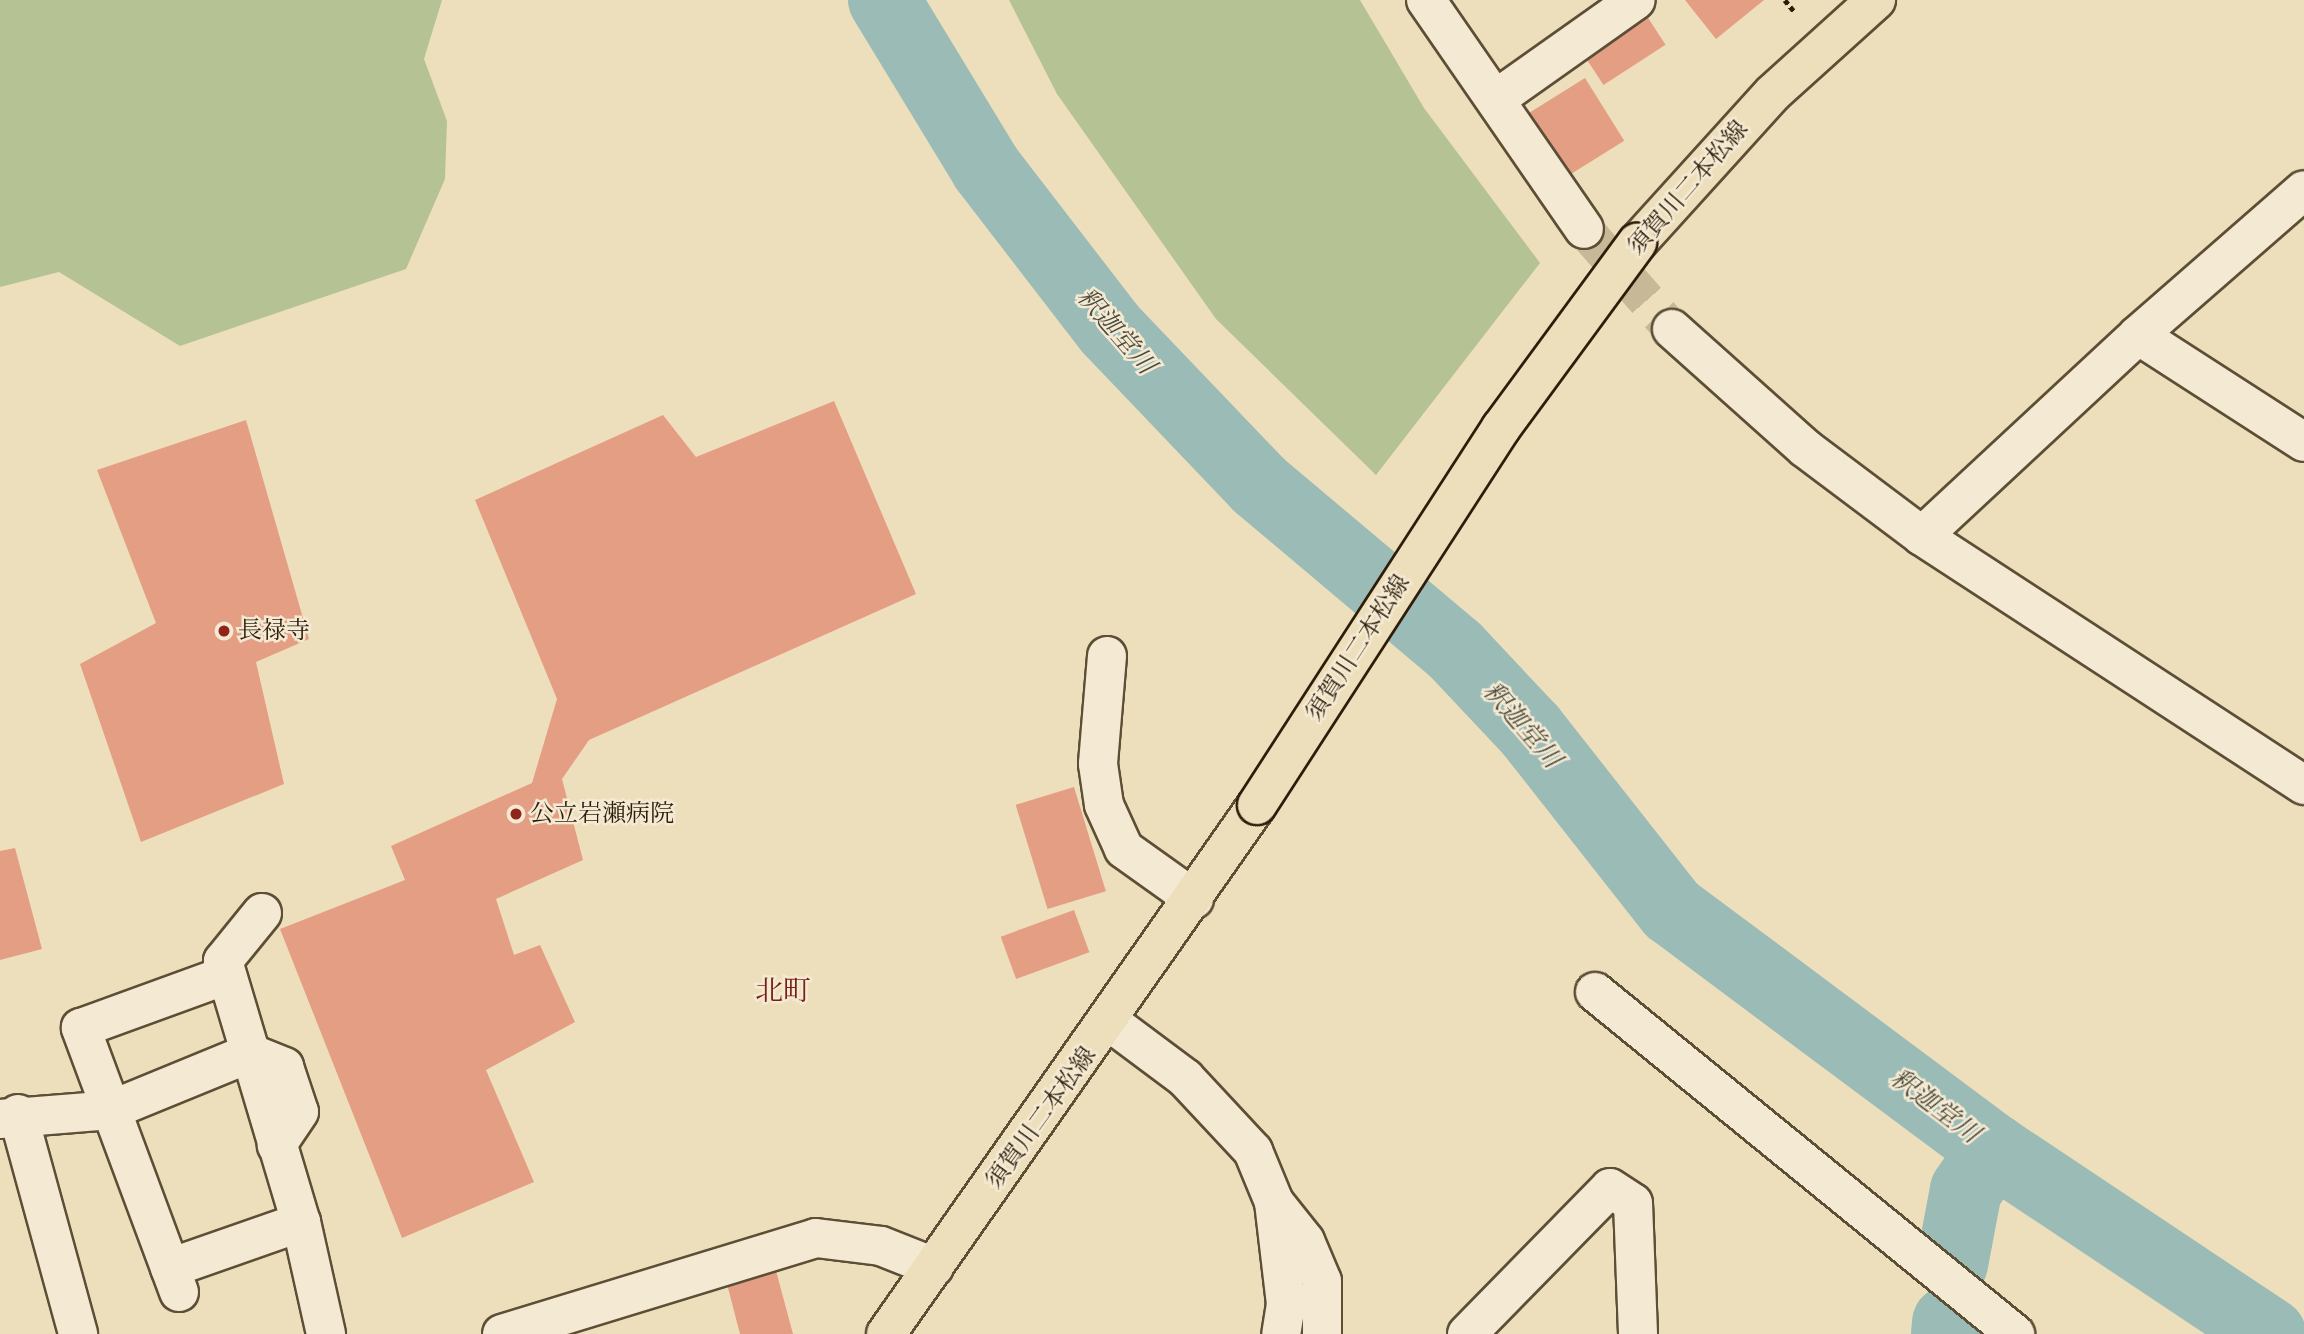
<!DOCTYPE html>
<meta charset="utf-8">
<style>
body{margin:0}
#map{position:relative;width:2304px;height:1334px;overflow:hidden;background:#eedfbc;font-family:Alegreya,"Noto Serif JP",serif}
div>[style]{position:absolute}
.green>*{inset:0;background:#b5c293}
.river>*{height:72px;margin:-36px;padding:0 36px;transform-origin:36px;border-radius:36px;background:#9bbbb7}
.building>*{inset:0;background:#e39e84;transform-origin:0 0}
.minor-tunnel>*{height:38px;margin-top:-19px;transform-origin:0;background:repeating-linear-gradient(90deg,#c7b898 0 38px,transparent 0 57px)}
.path>*{height:4.5px;margin-top:-2.25px;transform-origin:0;background:repeating-linear-gradient(90deg,#2d1d0a 0 5px,transparent 0 8.5px)}
.roads{filter:drop-shadow(2px 0 #5d4e36) drop-shadow(-2px 0 #5d4e36) drop-shadow(0 2px #5d4e36) drop-shadow(0 -2px #5d4e36)}
.minor>*{height:38px;margin:-19px;padding:0 19px;transform-origin:19px;border-radius:19px;background:#f4ead3}
.major>*{height:38px;margin:-19px;padding:0 19px;transform-origin:19px;border-radius:19px;background:#eedfbc}
.bridges{filter:drop-shadow(2px 0 #2d1d0a) drop-shadow(-2px 0 #2d1d0a) drop-shadow(0 2px #2d1d0a) drop-shadow(0 -2px #2d1d0a)}
.major-bridge>*{height:38px;margin:-19px;padding:0 19px;transform-origin:19px;border-radius:19px;background:#eedfbc}
.dots>*{width:19px;height:19px;translate:-50% -50%;box-sizing:border-box;border:4px solid #f4ead3;border-radius:50%}
span{translate:-50% -50%;white-space:nowrap;text-align:center;line-height:1.15;-webkit-text-stroke:5px #f4ead3;paint-order:stroke}
.street-label{font-size:24px;color:#2d1d0a}
.poi-label{font-size:24px;color:#2d1d0a}
.left{translate:0 -50%;text-align:left}
.water-label{font-size:26px;color:#4e4c3e;font-style:italic}
.quarter-label{font-size:28px;color:#7a1f14}
</style>
<div id="map">
<div class="green">
<div style="clip-path:polygon(0 0,442px 0,424px 59px,447px 121px,445px 179px,406px 269px,180px 346px,59px 272px,0 287px)"></div>
<div style="clip-path:polygon(1009px 0,1360px 0,1424px 108px,1540px 263px,1376px 475px,1216px 319px,1057px 94px)"></div>
</div>
<div class="river">
<div style="left:884px;top:0;width:197px;rotate:58.7deg"></div>
<div style="left:986px;top:168px;width:203px;rotate:52.4deg"></div>
<div style="left:1110px;top:329px;width:216px;rotate:46.3deg"></div>
<div style="left:1259px;top:485px;width:256px;rotate:40.1deg"></div>
<div style="left:1455px;top:650px;width:111px;rotate:46.8deg"></div>
<div style="left:1531px;top:731px;width:228px;rotate:51.8deg"></div>
<div style="left:1672px;top:910px;width:402px;rotate:36.7deg"></div>
<div style="left:1994px;top:1150px;width:332px;rotate:33.7deg"></div>
<div style="left:1952px;top:1264px;width:75px;rotate:-79.3deg"></div>
<div style="left:1966px;top:1190px;width:49px;rotate:-55deg"></div>
<div style="left:1947px;top:1334px;width:12px;rotate:-85deg"></div>
</div>
<div class="building">
<div style="clip-path:polygon(1685px 0,1764px 0,1716px 39px)"></div>
<div style="left:1641px;top:7px;width:45px;height:74px;rotate:57deg"></div>
<div style="left:1585px;top:78px;width:74px;height:67px;rotate:58deg"></div>
<div style="clip-path:polygon(834px 401px,916px 594px,589px 740px,562px 779px,583px 860px,496px 899px,514px 955px,540px 945px,575px 1022px,486px 1070px,534px 1182px,402px 1238px,280px 929px,405px 880px,391px 846px,532px 783px,557px 699px,475px 500px,663px 415px,696px 457px)"></div>
<div style="clip-path:polygon(246px 420px,309px 639px,256px 662px,284px 784px,141px 842px,80px 664px,156px 623px,97px 470px)"></div>
<div style="left:1074px;top:787px;width:109px;height:61px;rotate:73deg"></div>
<div style="clip-path:polygon(15px 848px,42px 949px,0 960px,0 851px)"></div>
<div style="left:1074px;top:910px;width:45px;height:78px;rotate:70deg"></div>
<div style="clip-path:polygon(775px 1267px,793px 1334px,740px 1334px,726px 1280px)"></div>
</div>
<div class="minor-tunnel">
<div style="left:1584px;top:229px;width:133px;rotate:48.7deg"></div>
</div>
<div class="path">
<div style="left:1785px;top:0;width:14px;rotate:51deg"></div>
</div>
<div class="roads">
<div class="minor">
<div style="left:1426px;top:0;width:278px;rotate:55.4deg"></div>
<div style="left:1496px;top:99px;width:171px;rotate:-35.3deg"></div>
<div style="left:1672px;top:329px;width:178px;rotate:41.8deg"></div>
<div style="left:1805px;top:448px;width:146px;rotate:36.9deg"></div>
<div style="left:1922px;top:536px;width:456px;rotate:33.1deg"></div>
<div style="left:2138px;top:335px;width:197px;rotate:32.8deg"></div>
<div style="left:1922px;top:536px;width:295px;rotate:-42.9deg"></div>
<div style="left:2138px;top:335px;width:220px;rotate:-41.1deg"></div>
<div style="left:1107px;top:656px;width:108px;rotate:94.8deg"></div>
<div style="left:1098px;top:764px;width:41px;rotate:81.7deg"></div>
<div style="left:1104px;top:805px;width:48px;rotate:65.6deg"></div>
<div style="left:1124px;top:849px;width:86px;rotate:35.5deg"></div>
<div style="left:262px;top:913px;width:62px;rotate:129.1deg"></div>
<div style="left:223px;top:961px;width:272px;rotate:73.4deg"></div>
<div style="left:301px;top:1222px;width:115px;rotate:77.4deg"></div>
<div style="left:1595px;top:992px;width:542px;rotate:39.16deg"></div>
<div style="left:1110px;top:1022px;width:94px;rotate:36.7deg"></div>
<div style="left:1185px;top:1078px;width:100px;rotate:47deg"></div>
<div style="left:1253px;top:1151px;width:55px;rotate:67.6deg"></div>
<div style="left:1274px;top:1202px;width:103px;rotate:83.3deg"></div>
<div style="left:1286px;top:1304px;width:30px;rotate:99deg"></div>
<div style="left:18px;top:1114px;width:228px;rotate:74.7deg"></div>
<div style="left:0;top:1119px;width:111px;rotate:-4.6deg"></div>
<div style="left:111px;top:1110px;width:150px;rotate:-22.3deg"></div>
<div style="left:250px;top:1053px;width:37px;rotate:22deg"></div>
<div style="left:284px;top:1067px;width:47px;rotate:71.6deg"></div>
<div style="left:299px;top:1112px;width:40px;rotate:124deg"></div>
<div style="left:1274px;top:1202px;width:50px;rotate:51.5deg"></div>
<div style="left:1305px;top:1241px;width:43px;rotate:67deg"></div>
<div style="left:1322px;top:1281px;width:53px;rotate:90deg"></div>
<div style="left:170px;top:1268px;width:139px;rotate:-19.3deg"></div>
<div style="left:179px;top:1292px;width:282px;rotate:-110.4deg"></div>
<div style="left:81px;top:1028px;width:155px;rotate:-20deg"></div>
<div style="left:502px;top:1334px;width:328px;rotate:-17deg"></div>
<div style="left:816px;top:1238px;width:65px;rotate:7deg"></div>
<div style="left:881px;top:1246px;width:57px;rotate:21.6deg"></div>
<div style="left:1467px;top:1334px;width:204px;rotate:-45.6deg"></div>
<div style="left:1610px;top:1188px;width:27px;rotate:33deg"></div>
<div style="left:1633px;top:1203px;width:131px;rotate:87.8deg"></div>
</div>
<div class="major">
<div style="left:1637px;top:243px;width:202px;rotate:-47.8deg"></div>
<div style="left:1773px;top:93px;width:139px;rotate:-42.1deg"></div>
<div style="left:886px;top:1334px;width:646px;rotate:-54.96deg"></div>
</div>
</div>
<div class="bridges">
<div class="major-bridge">
<div style="left:1257px;top:805px;width:449px;rotate:-57.1deg"></div>
<div style="left:1501px;top:428px;width:230px;rotate:-53.7deg"></div>
</div>
</div>
<div class="dots">
<div style="left:224px;top:631px;background:#8f2418"></div>
<div style="left:516px;top:814px;background:#8f2418"></div>
</div>
<div class="street-label">
<span style="left:1688px;top:188px;rotate:-49deg">須賀川二本松線</span>
<span style="left:1358px;top:648px;rotate:-57deg">須賀川二本松線</span>
<span style="left:1041px;top:1118px;rotate:-54deg">須賀川二本松線</span>
</div>
<div class="poi-label">
<span class="left" style="left:238px;top:631px">長禄寺</span>
<span class="left" style="left:530px;top:814px">公立岩瀬病院</span>
</div>
<div class="water-label">
<span style="left:1116px;top:331px;rotate:49deg">釈迦堂川</span>
<span style="left:1522px;top:725px;rotate:49deg">釈迦堂川</span>
<span style="left:1935px;top:1106px;rotate:37deg">釈迦堂川</span>
</div>
<div class="quarter-label">
<span style="left:783px;top:991px">北町</span>
</div>
</div>
